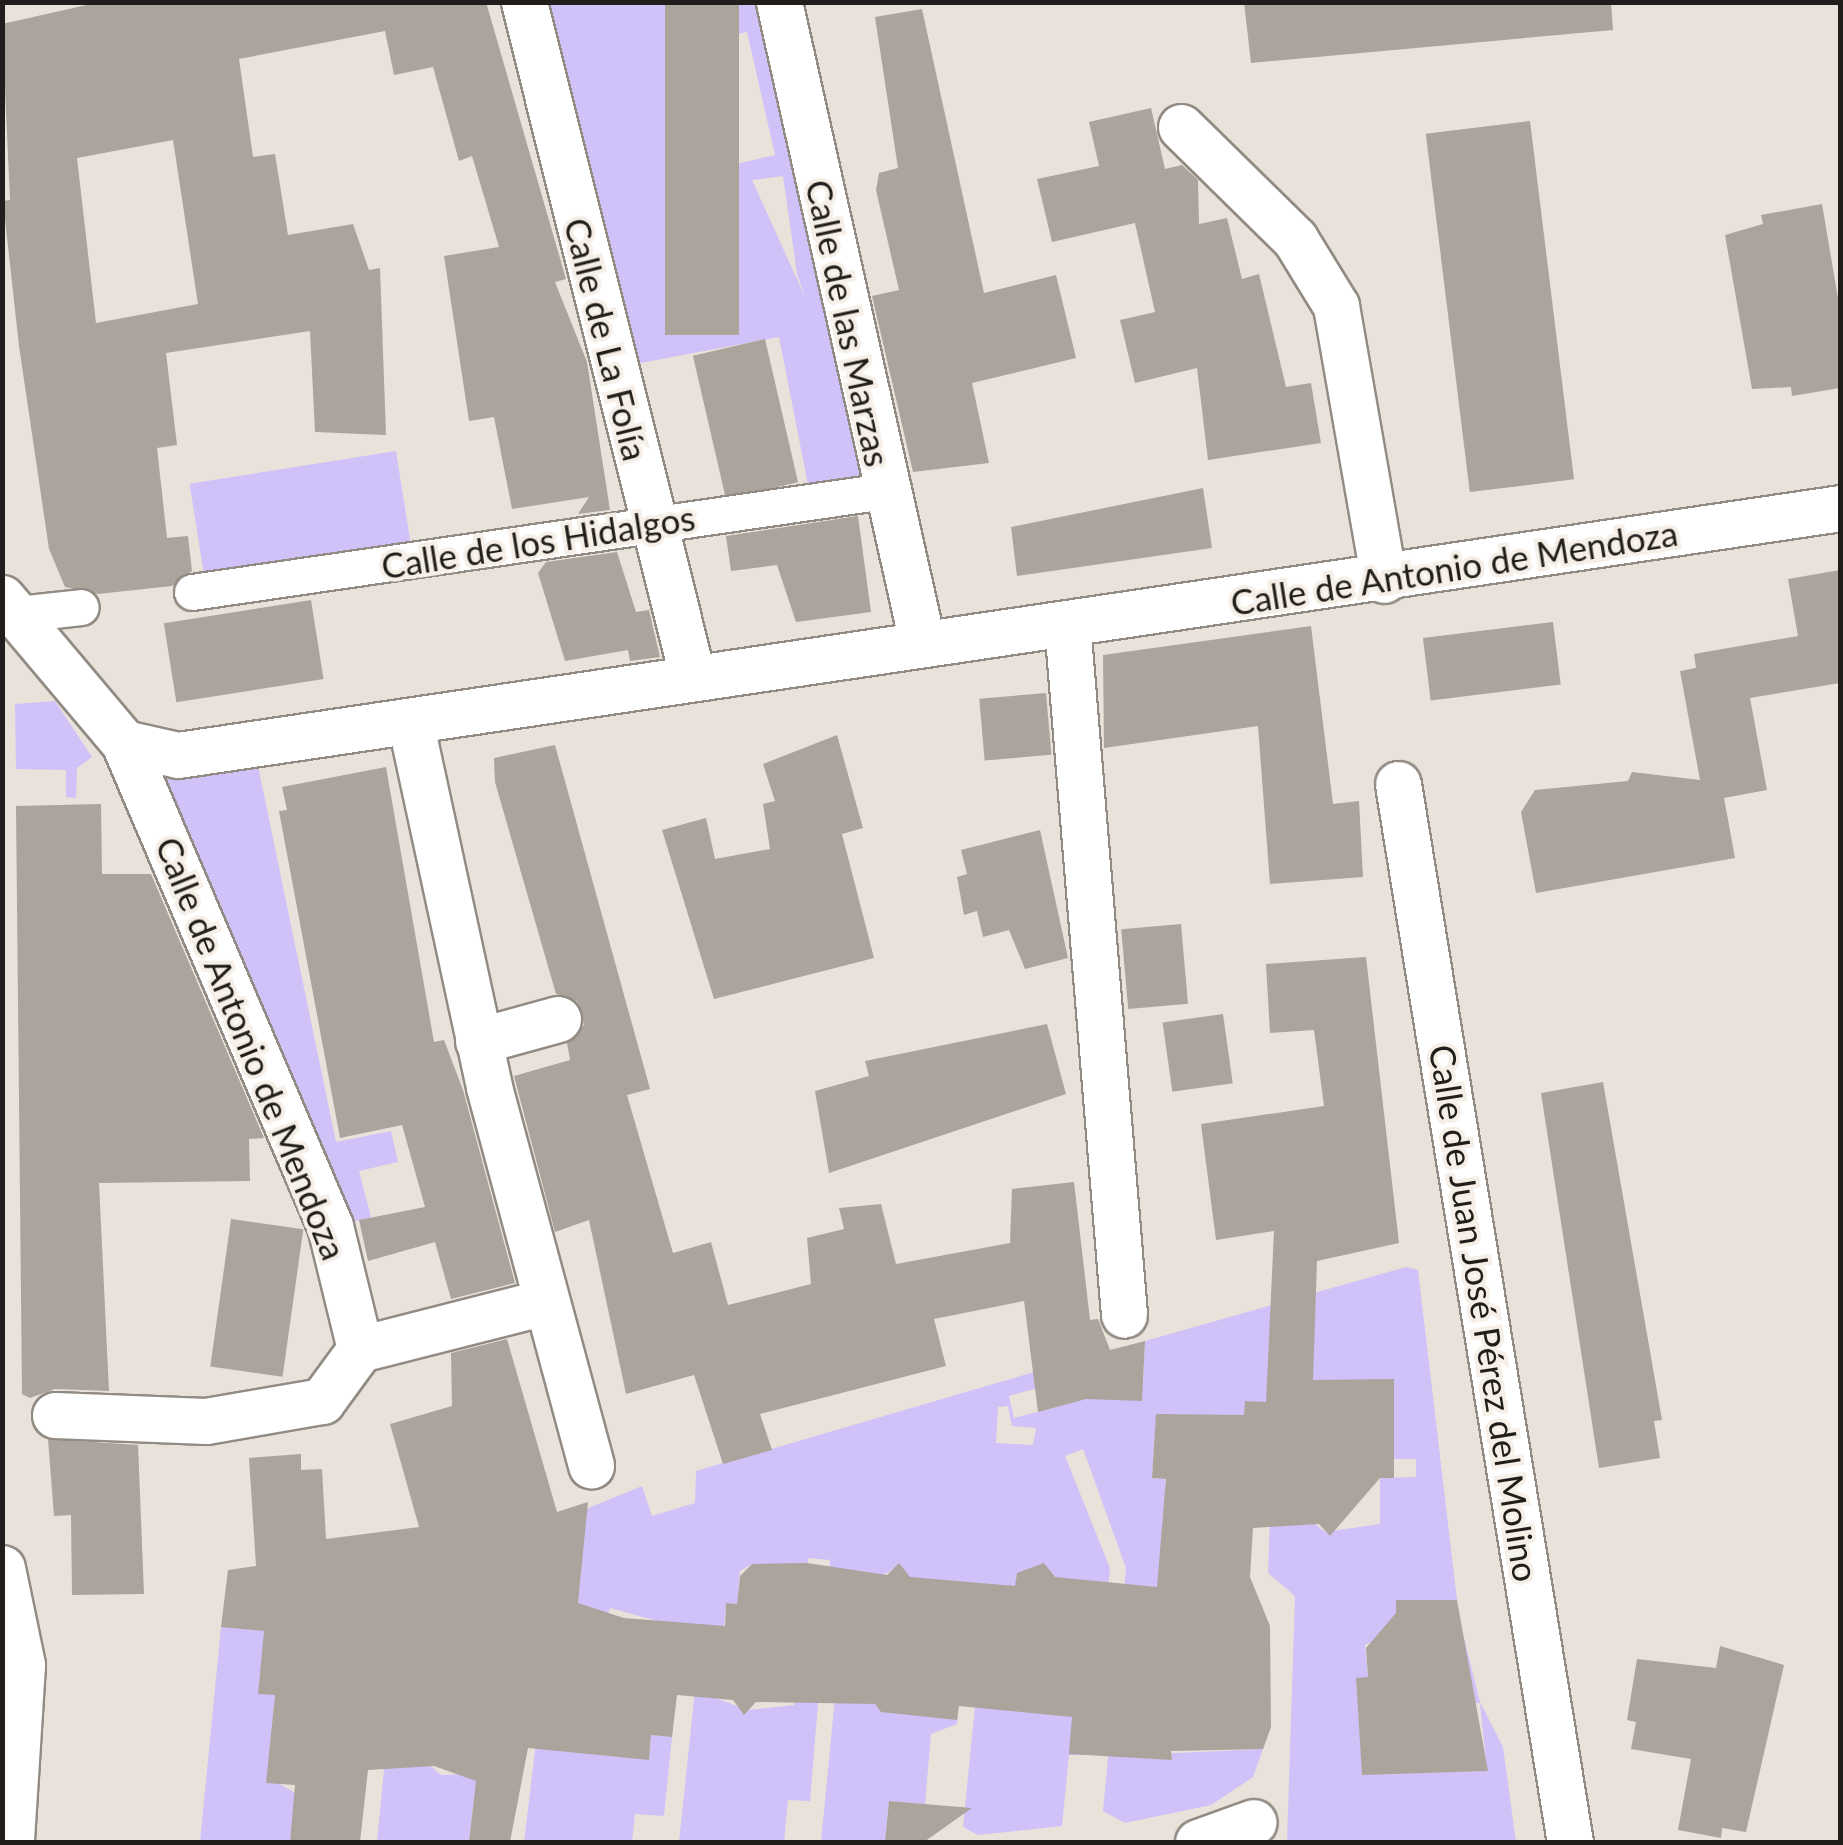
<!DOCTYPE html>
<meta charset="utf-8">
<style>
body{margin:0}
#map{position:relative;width:1843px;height:1845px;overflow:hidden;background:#e9e2da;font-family:Lato,sans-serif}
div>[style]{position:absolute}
.green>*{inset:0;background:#d0c1f8;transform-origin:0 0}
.building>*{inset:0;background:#aaa49c;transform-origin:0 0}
.roads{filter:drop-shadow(2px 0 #918b83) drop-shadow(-2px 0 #918b83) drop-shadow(0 2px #918b83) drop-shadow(0 -2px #918b83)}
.pedestrian>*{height:35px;margin:-17.5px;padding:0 17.5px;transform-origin:17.5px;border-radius:17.5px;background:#fff}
.minor>*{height:45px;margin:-22.5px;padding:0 22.5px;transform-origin:22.5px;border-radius:22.5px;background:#fff}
span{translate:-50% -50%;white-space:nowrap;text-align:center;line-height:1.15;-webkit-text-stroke:8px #f6efe7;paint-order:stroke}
.street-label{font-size:35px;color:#201d1a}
.frame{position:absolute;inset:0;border:5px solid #201d1a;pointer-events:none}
</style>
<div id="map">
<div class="green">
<div style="clip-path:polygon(evenodd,540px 3px,766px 3px,866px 481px,809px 490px,779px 337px,635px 364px,540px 3px,747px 32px,775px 155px,706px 171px,678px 47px,747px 32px,540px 3px,783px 176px,797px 274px,805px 297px,752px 180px,783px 176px)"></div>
<div style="left:396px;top:451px;width:100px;height:209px;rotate:81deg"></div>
<div style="clip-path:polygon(55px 701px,92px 757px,77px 768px,76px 798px,66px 797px,66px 770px,16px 769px,15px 704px)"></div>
<div style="clip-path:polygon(258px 766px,336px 1142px,391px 1131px,398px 1162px,359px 1171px,371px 1217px,364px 1219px,348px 1223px,159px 778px)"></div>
<div style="clip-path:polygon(evenodd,1406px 1267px,1418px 1270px,1457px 1600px,1396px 1600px,1462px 1630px,1480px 1702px,1503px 1747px,1516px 1842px,1287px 1842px,1295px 1596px,1268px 1573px,1272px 1460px,1260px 1402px,1246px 1401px,1243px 1425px,1156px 1421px,1152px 1478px,1165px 1479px,1172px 1551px,1113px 1756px,1262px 1749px,1271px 1727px,1253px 1777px,1211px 1805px,1125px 1823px,1103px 1811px,1126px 1568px,1083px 1449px,1065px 1456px,1110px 1568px,1102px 1646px,1031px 1575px,1017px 1574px,1013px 1606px,1096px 1711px,1091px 1755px,1069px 1755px,1062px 1826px,978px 1835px,963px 1827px,982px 1636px,895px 1568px,883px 1575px,875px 1704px,890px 1713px,958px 1712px,957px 1724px,931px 1734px,925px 1804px,889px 1801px,885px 1842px,821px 1842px,841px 1636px,824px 1634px,830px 1560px,808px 1558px,806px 1576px,752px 1564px,740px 1571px,737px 1604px,726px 1603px,718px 1699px,748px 1710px,794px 1705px,798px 1665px,821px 1667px,810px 1801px,788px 1800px,784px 1842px,679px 1842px,701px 1633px,610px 1608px,557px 1750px,618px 1757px,619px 1748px,650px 1751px,651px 1735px,672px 1737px,664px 1816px,635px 1814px,632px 1842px,524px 1842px,544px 1676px,435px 1733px,431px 1766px,441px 1775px,495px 1773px,474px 1797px,469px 1842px,377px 1842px,391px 1697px,259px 1694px,275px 1695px,267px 1777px,297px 1794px,302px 1833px,291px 1832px,290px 1842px,200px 1842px,221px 1627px,365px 1600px,642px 1486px,652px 1516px,695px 1503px,696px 1471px,1051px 1367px,1143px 1386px,1145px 1341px,1406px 1267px,1380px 1379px,1394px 1379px,1394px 1459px,1416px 1459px,1416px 1477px,1380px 1478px,1380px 1524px,1325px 1532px,1315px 1524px,1380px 1379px,1406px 1267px,1045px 1386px,1052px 1408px,1014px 1418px,1009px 1396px,1045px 1386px,1406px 1267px,1008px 1406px,1012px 1426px,1036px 1428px,1033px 1445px,996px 1443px,998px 1407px,1008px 1406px,1406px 1267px,1385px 1636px,1459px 1704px,1480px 1703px,1487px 1771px,1363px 1774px,1356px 1679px,1368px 1677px,1365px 1645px,1385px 1636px)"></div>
</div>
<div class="building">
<div style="clip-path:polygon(evenodd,100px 2px,486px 2px,566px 279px,555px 282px,587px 362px,610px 510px,578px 514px,589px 497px,512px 509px,494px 417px,469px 421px,444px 256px,499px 247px,472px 156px,459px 161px,433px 67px,394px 75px,385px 31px,239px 59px,253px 157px,275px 154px,288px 235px,353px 224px,369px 270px,380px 268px,386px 435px,315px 432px,310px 331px,166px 353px,177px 445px,157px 448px,167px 538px,188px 536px,192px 571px,172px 586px,98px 594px,65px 587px,49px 549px,19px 346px,3px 201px,10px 200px,2px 24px,100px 2px,173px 140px,198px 304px,96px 323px,77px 158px,173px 140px)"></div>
<div style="left:665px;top:2px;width:74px;height:333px"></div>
<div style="clip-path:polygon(1244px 2px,1611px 2px,1613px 30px,1251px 63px)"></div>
<div style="clip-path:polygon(922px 9px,984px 293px,1056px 275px,1076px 358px,972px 383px,989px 463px,913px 472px,872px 296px,899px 290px,876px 190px,879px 173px,898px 168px,875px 17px)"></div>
<div style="clip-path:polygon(1151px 108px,1165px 169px,1182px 165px,1198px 180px,1199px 224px,1227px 218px,1242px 279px,1259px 274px,1286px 387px,1311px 383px,1321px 443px,1208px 460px,1197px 368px,1135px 383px,1120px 320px,1155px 312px,1135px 223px,1052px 242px,1037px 179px,1099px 166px,1089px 122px)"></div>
<div style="left:1530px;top:121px;width:361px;height:105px;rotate:83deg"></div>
<div style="clip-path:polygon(1822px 204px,1840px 310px,1840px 388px,1792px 396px,1791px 387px,1752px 389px,1725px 235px,1763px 224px,1761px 215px)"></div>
<div style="left:765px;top:339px;width:147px;height:74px;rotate:77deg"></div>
<div style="clip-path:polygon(1203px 488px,1212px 548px,1017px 576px,1011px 527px)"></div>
<div style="clip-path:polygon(858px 516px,871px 612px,796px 622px,777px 565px,731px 571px,726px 536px)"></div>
<div style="clip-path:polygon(617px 552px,636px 612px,649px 610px,660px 657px,630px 661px,628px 650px,565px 661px,538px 573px,546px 562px)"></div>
<div style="clip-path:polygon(1840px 570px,1840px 683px,1750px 698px,1767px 790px,1724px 798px,1735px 858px,1536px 893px,1521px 812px,1535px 790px,1628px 781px,1632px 772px,1700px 780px,1680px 671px,1696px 668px,1694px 654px,1798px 636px,1788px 579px)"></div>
<div style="left:311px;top:600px;width:80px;height:149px;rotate:81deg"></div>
<div style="left:1553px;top:622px;width:63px;height:131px;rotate:83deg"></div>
<div style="clip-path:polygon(1311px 626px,1333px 804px,1359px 801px,1363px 877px,1270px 884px,1258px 726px,1104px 748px,1103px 655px)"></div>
<div style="left:1046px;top:693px;width:62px;height:67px;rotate:85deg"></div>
<div style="clip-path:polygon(837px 735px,863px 828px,842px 834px,874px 958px,714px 999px,662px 830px,706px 818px,715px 859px,770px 849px,763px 804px,775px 801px,763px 764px)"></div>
<div style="clip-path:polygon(555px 745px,650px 1089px,627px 1095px,673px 1253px,711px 1242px,728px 1305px,811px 1284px,807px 1238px,844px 1229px,839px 1208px,881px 1204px,896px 1264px,1010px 1243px,1012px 1189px,1074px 1182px,1090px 1320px,1098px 1319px,1110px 1350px,1145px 1341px,1142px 1401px,1086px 1399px,1038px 1412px,1024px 1301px,934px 1319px,946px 1366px,760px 1414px,772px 1450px,723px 1464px,694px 1375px,626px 1394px,589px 1220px,555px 1232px,514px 1076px,570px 1060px,567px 1043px,584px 1025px,577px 1001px,556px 994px,495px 782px,494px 758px)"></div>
<div style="clip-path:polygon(386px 767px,434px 1042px,444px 1040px,463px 1090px,515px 1283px,451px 1299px,435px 1242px,368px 1261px,359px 1220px,425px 1207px,402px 1125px,340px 1138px,279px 811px,287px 810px,282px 787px)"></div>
<div style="clip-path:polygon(101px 804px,102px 874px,151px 874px,264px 1138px,249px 1139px,250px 1181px,99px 1183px,109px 1391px,55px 1389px,30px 1398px,22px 1394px,16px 806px)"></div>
<div style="clip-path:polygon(1040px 830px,1068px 958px,1025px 969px,1009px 930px,983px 937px,977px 911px,964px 915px,957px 877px,967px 874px,961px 850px)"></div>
<div style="left:1181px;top:924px;width:80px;height:60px;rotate:85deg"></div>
<div style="clip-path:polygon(1366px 957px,1399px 1243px,1317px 1261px,1313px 1380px,1394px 1379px,1394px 1478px,1380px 1478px,1330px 1536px,1319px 1524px,1253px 1528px,1250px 1577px,1270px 1626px,1271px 1727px,1263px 1749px,1171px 1751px,1172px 1760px,1069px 1754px,1072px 1717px,959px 1706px,957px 1720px,881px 1712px,875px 1704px,756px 1702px,744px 1715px,733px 1700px,677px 1695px,672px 1737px,651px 1735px,649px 1760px,528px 1748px,510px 1842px,469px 1842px,476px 1781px,434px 1766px,368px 1770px,360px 1842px,290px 1842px,295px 1785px,266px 1783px,275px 1695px,258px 1694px,264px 1631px,221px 1627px,228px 1570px,256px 1566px,249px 1458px,301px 1454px,301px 1470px,322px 1469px,326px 1539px,419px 1527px,390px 1424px,452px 1406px,451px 1353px,507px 1339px,557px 1512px,588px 1502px,578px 1603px,624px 1618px,725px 1626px,726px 1603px,737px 1604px,740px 1576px,752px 1564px,807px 1563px,887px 1575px,899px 1563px,910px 1577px,1015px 1586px,1017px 1573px,1044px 1563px,1055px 1577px,1157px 1587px,1166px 1479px,1152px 1478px,1156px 1414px,1244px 1415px,1245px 1401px,1266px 1402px,1274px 1231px,1216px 1240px,1201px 1124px,1324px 1106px,1314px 1030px,1270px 1033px,1266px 964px)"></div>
<div style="left:1223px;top:1014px;width:70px;height:61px;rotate:82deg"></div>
<div style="clip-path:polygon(1047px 1024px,1066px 1094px,829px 1173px,815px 1091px,869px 1076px,865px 1061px)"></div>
<div style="clip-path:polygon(1603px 1082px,1662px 1420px,1654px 1421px,1660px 1458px,1599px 1468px,1541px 1093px)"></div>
<div style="left:231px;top:1219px;width:73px;height:149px;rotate:8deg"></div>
<div style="clip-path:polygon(48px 1439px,138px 1445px,144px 1594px,72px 1595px,71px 1515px,54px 1516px)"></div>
<div style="clip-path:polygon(1396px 1600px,1457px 1600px,1488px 1771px,1362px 1775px,1356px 1678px,1368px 1677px,1366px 1648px,1396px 1613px)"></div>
<div style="clip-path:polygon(1720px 1646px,1784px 1665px,1746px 1832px,1722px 1828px,1721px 1838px,1678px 1830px,1691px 1759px,1631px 1749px,1636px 1722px,1627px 1720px,1637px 1659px,1716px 1668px)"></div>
<div style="clip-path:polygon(889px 1801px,972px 1808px,924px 1842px,885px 1842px)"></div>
</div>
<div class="roads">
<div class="pedestrian">
<div style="left:192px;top:592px;width:699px;rotate:-8.3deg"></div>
<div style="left:18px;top:614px;width:63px;rotate:-6.3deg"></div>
</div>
<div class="minor">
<div style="left:524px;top:2px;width:694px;rotate:75.98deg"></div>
<div style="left:779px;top:2px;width:656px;rotate:77.4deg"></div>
<div style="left:1181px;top:127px;width:160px;rotate:44.5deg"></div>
<div style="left:1295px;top:239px;width:79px;rotate:58.5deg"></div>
<div style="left:1336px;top:306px;width:278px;rotate:80.1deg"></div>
<div style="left:2px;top:598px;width:189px;rotate:49.9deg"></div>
<div style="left:124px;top:743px;width:55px;rotate:12.5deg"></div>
<div style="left:178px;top:755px;width:1680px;rotate:-8.45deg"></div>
<div style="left:1067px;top:624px;width:693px;rotate:85.28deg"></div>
<div style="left:410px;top:721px;width:374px;rotate:77.8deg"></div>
<div style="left:489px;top:1087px;width:392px;rotate:74.9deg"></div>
<div style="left:124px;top:743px;width:525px;rotate:66.9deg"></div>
<div style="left:330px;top:1226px;width:127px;rotate:76.3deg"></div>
<div style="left:1398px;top:784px;width:1072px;rotate:80.77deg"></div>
<div style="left:478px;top:1041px;width:83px;rotate:-15.4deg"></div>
<div style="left:360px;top:1349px;width:191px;rotate:-14.3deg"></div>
<div style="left:55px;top:1415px;width:151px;rotate:2.3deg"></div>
<div style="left:206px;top:1421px;width:118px;rotate:-9.8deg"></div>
<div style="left:322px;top:1401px;width:64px;rotate:-53.8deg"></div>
<div style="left:2px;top:1568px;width:99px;rotate:78.3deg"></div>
<div style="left:22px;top:1665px;width:177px;rotate:93.6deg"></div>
<div style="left:1198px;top:1842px;width:59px;rotate:-19.7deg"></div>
</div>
</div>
<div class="street-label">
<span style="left:849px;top:323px;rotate:78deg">Calle de las Marzas</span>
<span style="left:607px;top:339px;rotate:76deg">Calle de La Folía</span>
<span style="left:538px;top:541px;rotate:-9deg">Calle de los Hidalgos</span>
<span style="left:1454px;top:567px;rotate:-9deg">Calle de Antonio de Mendoza</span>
<span style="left:252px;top:1048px;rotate:68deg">Calle de Antonio de Mendoza</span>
<span style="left:1485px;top:1313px;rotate:81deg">Calle de Juan José Pérez del Molino</span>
</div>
<div class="frame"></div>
</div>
